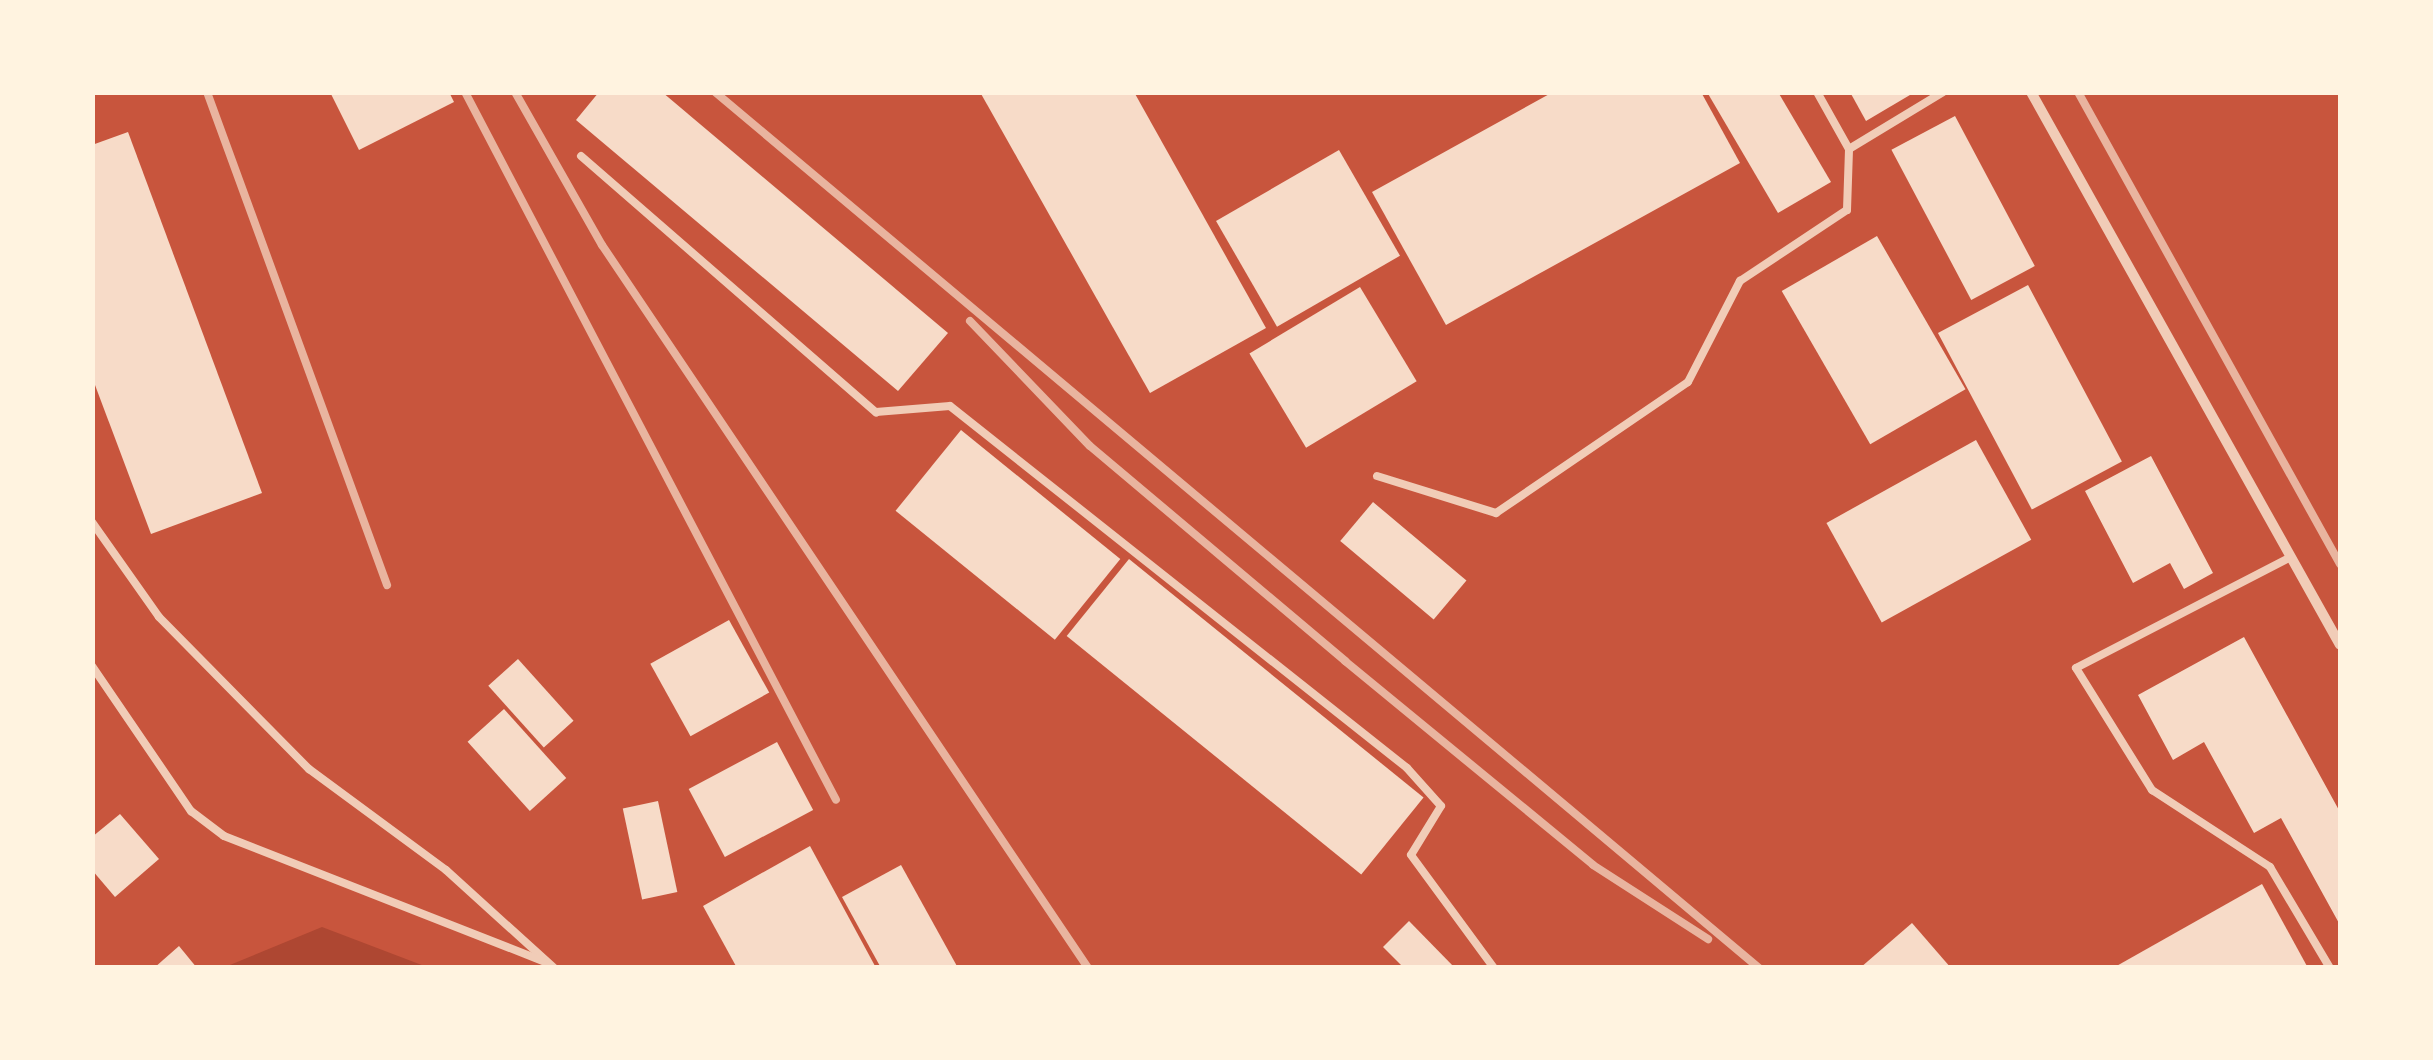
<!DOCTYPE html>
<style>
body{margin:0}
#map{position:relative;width:2433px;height:1060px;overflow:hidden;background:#c8553d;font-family:"Nunito Sans",sans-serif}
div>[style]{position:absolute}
.green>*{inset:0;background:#ae4732}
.building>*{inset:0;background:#f7dbc8;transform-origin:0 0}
.service>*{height:8px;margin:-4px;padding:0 4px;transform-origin:4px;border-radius:4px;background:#f1ccb7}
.minor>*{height:10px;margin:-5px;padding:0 5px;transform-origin:5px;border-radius:5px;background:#f1ccb7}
.rail>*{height:8px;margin:-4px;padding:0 4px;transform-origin:4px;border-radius:4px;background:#e9b49f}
span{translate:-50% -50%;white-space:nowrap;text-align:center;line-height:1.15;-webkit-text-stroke:10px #fff3e0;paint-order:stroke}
.frame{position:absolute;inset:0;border:95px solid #fff3e0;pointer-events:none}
</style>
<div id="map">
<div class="green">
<div style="clip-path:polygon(322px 927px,427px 967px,225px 967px)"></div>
</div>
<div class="building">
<div style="clip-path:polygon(330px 92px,449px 92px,454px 102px,359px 150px)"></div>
<div style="clip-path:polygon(599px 92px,662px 92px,948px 333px,898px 391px,576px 120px)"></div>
<div style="clip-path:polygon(980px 92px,1134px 92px,1266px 328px,1150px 393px)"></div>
<div style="clip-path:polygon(1553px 92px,1701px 92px,1740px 163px,1446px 325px,1372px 192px)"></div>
<div style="clip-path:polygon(1707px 92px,1778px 92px,1831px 182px,1778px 213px)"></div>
<div style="clip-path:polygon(1850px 92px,1915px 92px,1866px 121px)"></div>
<div style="left:1955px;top:116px;width:170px;height:72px;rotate:62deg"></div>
<div style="clip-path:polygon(128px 132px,262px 493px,151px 534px,92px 377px,92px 145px)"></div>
<div style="left:1339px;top:150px;width:122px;height:142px;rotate:60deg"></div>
<div style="left:1877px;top:236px;width:177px;height:110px;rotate:60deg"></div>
<div style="left:2028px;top:285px;width:200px;height:102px;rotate:62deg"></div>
<div style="left:1360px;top:287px;width:110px;height:129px;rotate:59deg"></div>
<div style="left:961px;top:430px;width:205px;height:104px;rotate:39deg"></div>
<div style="left:1976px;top:440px;width:114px;height:171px;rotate:61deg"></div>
<div style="clip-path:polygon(2151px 456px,2213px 573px,2184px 589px,2170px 563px,2133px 583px,2085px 491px)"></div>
<div style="left:1373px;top:502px;width:122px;height:51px;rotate:40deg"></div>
<div style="left:1129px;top:559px;width:379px;height:99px;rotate:39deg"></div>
<div style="left:729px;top:620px;width:83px;height:90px;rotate:61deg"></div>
<div style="clip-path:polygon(2244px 637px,2340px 812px,2340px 925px,2281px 818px,2254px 833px,2204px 742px,2173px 760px,2138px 695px)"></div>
<div style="left:518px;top:659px;width:83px;height:40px;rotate:48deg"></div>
<div style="left:504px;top:709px;width:93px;height:49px;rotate:48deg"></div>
<div style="left:777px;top:742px;width:77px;height:100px;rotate:62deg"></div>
<div style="left:658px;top:801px;width:93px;height:36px;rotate:78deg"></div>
<div style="clip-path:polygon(120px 814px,159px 859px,115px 897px,92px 870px,92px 837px)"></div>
<div style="clip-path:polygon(810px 846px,875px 966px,737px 968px,703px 906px)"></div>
<div style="clip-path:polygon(901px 865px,958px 968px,881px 968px,842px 897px)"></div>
<div style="clip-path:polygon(2262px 884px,2308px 968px,2113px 968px)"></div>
<div style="clip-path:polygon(1409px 921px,1455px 968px,1404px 968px,1383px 947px)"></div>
<div style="clip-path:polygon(1912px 923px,1951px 968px,1860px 968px)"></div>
<div style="clip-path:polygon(179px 946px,197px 968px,154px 968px)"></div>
</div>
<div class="service">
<div style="left:1817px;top:92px;width:65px;rotate:60.7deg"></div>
<div style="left:581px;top:156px;width:391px;rotate:41deg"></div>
<div style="left:876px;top:412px;width:74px;rotate:-4.6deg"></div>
<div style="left:950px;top:406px;width:583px;rotate:38.38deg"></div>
<div style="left:1407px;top:768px;width:51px;rotate:48.2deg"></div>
<div style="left:1441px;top:806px;width:57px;rotate:121.5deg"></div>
<div style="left:1411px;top:855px;width:140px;rotate:53.7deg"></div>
<div style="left:1377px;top:476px;width:125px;rotate:17.3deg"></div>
<div style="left:1496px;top:513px;width:232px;rotate:-34.3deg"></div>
<div style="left:1688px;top:382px;width:114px;rotate:-62.8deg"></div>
<div style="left:1740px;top:281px;width:128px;rotate:-33.6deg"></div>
<div style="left:1847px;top:210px;width:61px;rotate:-88.1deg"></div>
<div style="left:1849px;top:149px;width:110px;rotate:-31.2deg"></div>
<div style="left:92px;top:522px;width:116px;rotate:54.8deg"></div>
<div style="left:159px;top:617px;width:214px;rotate:45.4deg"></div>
<div style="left:309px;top:769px;width:170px;rotate:36.4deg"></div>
<div style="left:446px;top:870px;width:146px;rotate:42.2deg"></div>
<div style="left:2291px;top:557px;width:242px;rotate:152.7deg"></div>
<div style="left:2076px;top:668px;width:144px;rotate:58.1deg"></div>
<div style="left:2152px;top:790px;width:141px;rotate:33.1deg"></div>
<div style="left:2270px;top:867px;width:117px;rotate:59.3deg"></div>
<div style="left:92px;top:666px;width:176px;rotate:55.7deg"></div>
<div style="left:191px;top:811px;width:41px;rotate:37.1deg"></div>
<div style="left:224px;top:836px;width:343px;rotate:21.4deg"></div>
</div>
<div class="minor">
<div style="left:2031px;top:92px;width:633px;rotate:60.8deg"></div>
</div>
<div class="rail">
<div style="left:207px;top:92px;width:525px;rotate:69.94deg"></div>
<div style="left:465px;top:92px;width:799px;rotate:62.34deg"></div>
<div style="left:515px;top:92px;width:176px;rotate:60.4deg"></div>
<div style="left:602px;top:245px;width:871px;rotate:56.09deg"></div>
<div style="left:715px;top:92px;width:1363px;rotate:40deg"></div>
<div style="left:2078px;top:92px;width:540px;rotate:60.97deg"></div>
<div style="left:970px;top:321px;width:173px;rotate:46.2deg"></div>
<div style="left:1090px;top:446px;width:334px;rotate:40.1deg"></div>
<div style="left:1345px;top:661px;width:321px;rotate:39.4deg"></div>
<div style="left:1593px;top:865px;width:137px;rotate:32.8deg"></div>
</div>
<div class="frame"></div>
</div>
